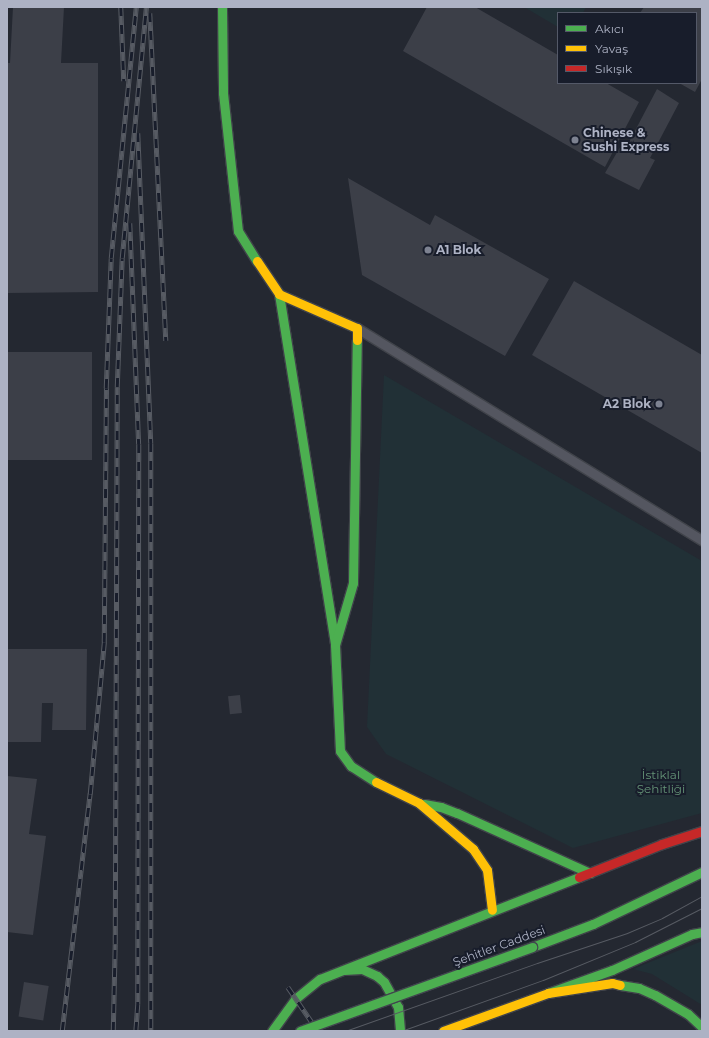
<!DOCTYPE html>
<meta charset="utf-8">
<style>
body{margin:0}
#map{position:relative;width:709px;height:1038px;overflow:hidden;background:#242831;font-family:Montserrat,sans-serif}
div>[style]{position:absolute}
.green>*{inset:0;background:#213036}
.building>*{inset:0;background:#3c3f48;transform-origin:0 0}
.roads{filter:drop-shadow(1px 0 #40434a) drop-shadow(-1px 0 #40434a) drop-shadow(0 1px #40434a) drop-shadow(0 -1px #40434a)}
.lane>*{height:9px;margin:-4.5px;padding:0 4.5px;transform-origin:4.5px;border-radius:4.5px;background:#545660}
.fast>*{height:9px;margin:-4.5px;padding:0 4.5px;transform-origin:4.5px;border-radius:4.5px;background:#4caf50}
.slow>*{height:9px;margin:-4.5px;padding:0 4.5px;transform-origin:4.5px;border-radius:4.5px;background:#ffc107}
.jam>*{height:9px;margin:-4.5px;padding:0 4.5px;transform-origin:4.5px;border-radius:4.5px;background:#c62828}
.tram>*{height:1px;margin:-0.5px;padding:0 0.5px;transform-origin:0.5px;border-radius:0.5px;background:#575b63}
.rail>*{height:4.5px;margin-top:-2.25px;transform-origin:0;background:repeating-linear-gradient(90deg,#181d2b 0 9px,#575b63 0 18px);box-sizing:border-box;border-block:1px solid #575b63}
.bridges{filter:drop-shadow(1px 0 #41454e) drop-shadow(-1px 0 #41454e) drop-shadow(0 1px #41454e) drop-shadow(0 -1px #41454e)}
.fast-bridge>*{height:9px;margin:-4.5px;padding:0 4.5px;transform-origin:4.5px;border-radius:4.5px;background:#4caf50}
.dots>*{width:11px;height:11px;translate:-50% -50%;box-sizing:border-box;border:2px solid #181d2b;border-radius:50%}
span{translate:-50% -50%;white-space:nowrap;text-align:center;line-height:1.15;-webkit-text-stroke:4px #181d2b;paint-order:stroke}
.poi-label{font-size:12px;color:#adb2c4;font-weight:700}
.left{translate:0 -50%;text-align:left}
.right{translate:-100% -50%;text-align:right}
.park-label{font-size:12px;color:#659477}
.street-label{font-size:12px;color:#adb2c4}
.frame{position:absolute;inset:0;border:8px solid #adb2c4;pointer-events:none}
.legend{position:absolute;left:557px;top:12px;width:140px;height:72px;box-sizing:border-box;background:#181d2b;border:1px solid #545968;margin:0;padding:5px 7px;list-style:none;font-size:12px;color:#adb2c4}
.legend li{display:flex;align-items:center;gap:8px;height:20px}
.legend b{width:20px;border:1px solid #545968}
</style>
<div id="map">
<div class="green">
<div style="clip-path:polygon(524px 7px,586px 7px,583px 13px,558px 13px,558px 27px)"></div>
<div style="clip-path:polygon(384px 375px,702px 561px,702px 813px,573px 848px,386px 754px,367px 727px)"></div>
<div style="clip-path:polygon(702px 941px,702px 1005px,652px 974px,633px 969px)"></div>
</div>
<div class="building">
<div style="clip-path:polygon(13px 7px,64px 7px,61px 63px,98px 63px,98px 292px,7px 293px,7px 63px,10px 63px)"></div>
<div style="clip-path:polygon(427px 7px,475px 7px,558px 55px,558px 83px,606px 83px,639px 102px,605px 167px,403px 51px)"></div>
<div style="clip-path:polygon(644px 7px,702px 7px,702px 79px,695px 92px,679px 83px,696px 83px,696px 13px,640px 13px)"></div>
<div style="clip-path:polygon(657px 89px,679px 103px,650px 158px,655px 160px,639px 190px,605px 173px,623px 142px,628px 144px)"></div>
<div style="clip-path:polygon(348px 178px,430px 225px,435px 215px,549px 279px,505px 356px,362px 275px)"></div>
<div style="clip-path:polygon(574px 281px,702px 355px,702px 453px,532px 355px)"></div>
<div style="left:7px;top:352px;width:85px;height:108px"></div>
<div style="clip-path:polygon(7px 649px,87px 649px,86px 730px,52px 730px,53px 703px,42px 703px,41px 742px,7px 742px)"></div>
<div style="left:240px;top:695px;width:18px;height:12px;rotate:84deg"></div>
<div style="clip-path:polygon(7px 776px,37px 779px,29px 834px,46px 836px,33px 935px,7px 932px)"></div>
<div style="left:24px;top:982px;width:25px;height:35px;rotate:9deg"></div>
</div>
<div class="roads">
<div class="lane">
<div style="left:357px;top:328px;width:405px;rotate:31.6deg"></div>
</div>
<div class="fast">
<div style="left:222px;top:7px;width:86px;rotate:89.3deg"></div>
<div style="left:223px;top:93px;width:139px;rotate:83.8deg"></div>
<div style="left:238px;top:231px;width:36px;rotate:58deg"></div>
<div style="left:279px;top:294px;width:355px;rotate:80.9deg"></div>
<div style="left:335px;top:645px;width:106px;rotate:87.3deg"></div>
<div style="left:340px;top:751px;width:19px;rotate:54deg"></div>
<div style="left:351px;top:766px;width:30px;rotate:33deg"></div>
<div style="left:335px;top:645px;width:65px;rotate:-73.8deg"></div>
<div style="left:353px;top:583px;width:243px;rotate:-89.1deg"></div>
<div style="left:424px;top:804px;width:17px;rotate:10deg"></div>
<div style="left:441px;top:807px;width:17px;rotate:21deg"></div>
<div style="left:457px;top:813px;width:146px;rotate:24.3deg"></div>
<div style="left:532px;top:947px;width:65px;rotate:-20.7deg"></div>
<div style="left:593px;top:924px;width:121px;rotate:-25.5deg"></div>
<div style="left:344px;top:970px;width:18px;rotate:-3deg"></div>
<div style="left:362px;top:969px;width:17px;rotate:25deg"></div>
<div style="left:377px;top:976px;width:9px;rotate:41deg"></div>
<div style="left:384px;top:982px;width:29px;rotate:61deg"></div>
<div style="left:398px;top:1007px;width:24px;rotate:85deg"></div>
<div style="left:620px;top:985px;width:19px;rotate:9deg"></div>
<div style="left:639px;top:988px;width:17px;rotate:24deg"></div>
<div style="left:655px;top:995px;width:38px;rotate:30deg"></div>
<div style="left:688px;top:1014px;width:19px;rotate:43deg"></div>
<div style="left:548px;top:993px;width:68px;rotate:-19.8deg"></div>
<div style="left:612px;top:970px;width:88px;rotate:-24.2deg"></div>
<div style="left:692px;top:934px;width:10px;rotate:-11deg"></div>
<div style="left:272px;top:1031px;width:39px;rotate:-54deg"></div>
<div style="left:295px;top:999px;width:32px;rotate:-39deg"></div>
<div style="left:320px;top:979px;width:278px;rotate:-21.5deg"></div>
</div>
<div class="slow">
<div style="left:257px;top:261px;width:40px;rotate:56deg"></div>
<div style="left:279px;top:294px;width:85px;rotate:23.6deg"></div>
<div style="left:357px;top:328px;width:12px;rotate:90deg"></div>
<div style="left:376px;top:782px;width:48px;rotate:26deg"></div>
<div style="left:419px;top:803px;width:71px;rotate:40.4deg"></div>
<div style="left:473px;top:849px;width:25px;rotate:56deg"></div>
<div style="left:487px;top:870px;width:40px;rotate:82.9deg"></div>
<div style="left:443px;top:1031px;width:112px;rotate:-19.9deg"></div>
<div style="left:548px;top:993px;width:65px;rotate:-8.9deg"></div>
<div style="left:612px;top:983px;width:8px;rotate:14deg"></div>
</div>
<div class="jam">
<div style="left:579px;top:877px;width:89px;rotate:-21.7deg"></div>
<div style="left:662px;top:844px;width:42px;rotate:-18deg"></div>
</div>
</div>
<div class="tram">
<div style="left:345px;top:1031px;width:204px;rotate:-19.5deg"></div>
<div style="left:537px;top:963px;width:95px;rotate:-18.4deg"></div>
<div style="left:627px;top:933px;width:38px;rotate:-23deg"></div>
<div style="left:662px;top:918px;width:46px;rotate:-28.8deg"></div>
<div style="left:401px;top:1031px;width:151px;rotate:-19.8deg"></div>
<div style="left:543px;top:980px;width:100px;rotate:-22.4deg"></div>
<div style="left:635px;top:942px;width:75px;rotate:-26.9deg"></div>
</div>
<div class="rail">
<div style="left:121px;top:7px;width:74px;rotate:87.7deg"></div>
<div style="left:150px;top:13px;width:328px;rotate:87.2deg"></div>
<div style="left:138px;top:133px;width:310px;rotate:87.6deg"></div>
<div style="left:151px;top:443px;width:588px;rotate:90deg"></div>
<div style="left:130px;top:223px;width:221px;rotate:87.7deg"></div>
<div style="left:139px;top:444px;width:560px;rotate:90.1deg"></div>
<div style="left:138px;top:1004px;width:27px;rotate:94deg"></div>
<div style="left:288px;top:987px;width:53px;rotate:55.7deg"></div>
<div style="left:62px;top:1031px;width:239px;rotate:-83.3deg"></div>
<div style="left:90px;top:794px;width:153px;rotate:-84.7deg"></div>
<div style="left:104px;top:642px;width:254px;rotate:-89.5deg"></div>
<div style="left:106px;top:388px;width:130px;rotate:-87.8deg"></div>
<div style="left:111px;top:258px;width:252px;rotate:-84.3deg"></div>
<div style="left:113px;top:1031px;width:87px;rotate:-88.7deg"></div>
<div style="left:115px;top:944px;width:557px;rotate:-89.79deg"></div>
<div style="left:117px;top:387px;width:129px;rotate:-87.8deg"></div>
<div style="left:122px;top:258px;width:252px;rotate:-84.5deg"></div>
</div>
<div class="bridges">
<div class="fast-bridge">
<div style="left:300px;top:1031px;width:247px;rotate:-19.9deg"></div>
</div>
</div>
<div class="dots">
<div style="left:575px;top:140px;background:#7d8291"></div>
<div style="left:428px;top:250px;background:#7d8291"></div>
<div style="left:659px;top:404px;background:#7d8291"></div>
</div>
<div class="poi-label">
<span class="left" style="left:583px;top:140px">Chinese &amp;<br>Sushi Express</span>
<span class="left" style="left:436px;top:250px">A1 Blok</span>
<span class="right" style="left:651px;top:404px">A2 Blok</span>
</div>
<div class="park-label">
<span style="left:661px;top:782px">İstiklal<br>Şehitliği</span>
</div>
<div class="street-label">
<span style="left:499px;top:946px;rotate:-20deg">Şehitler Caddesi</span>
</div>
<div class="frame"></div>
<ul class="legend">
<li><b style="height:5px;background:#4caf50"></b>Akıcı</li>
<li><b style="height:5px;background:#ffc107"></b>Yavaş</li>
<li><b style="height:5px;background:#c62828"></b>Sıkışık</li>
</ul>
</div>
